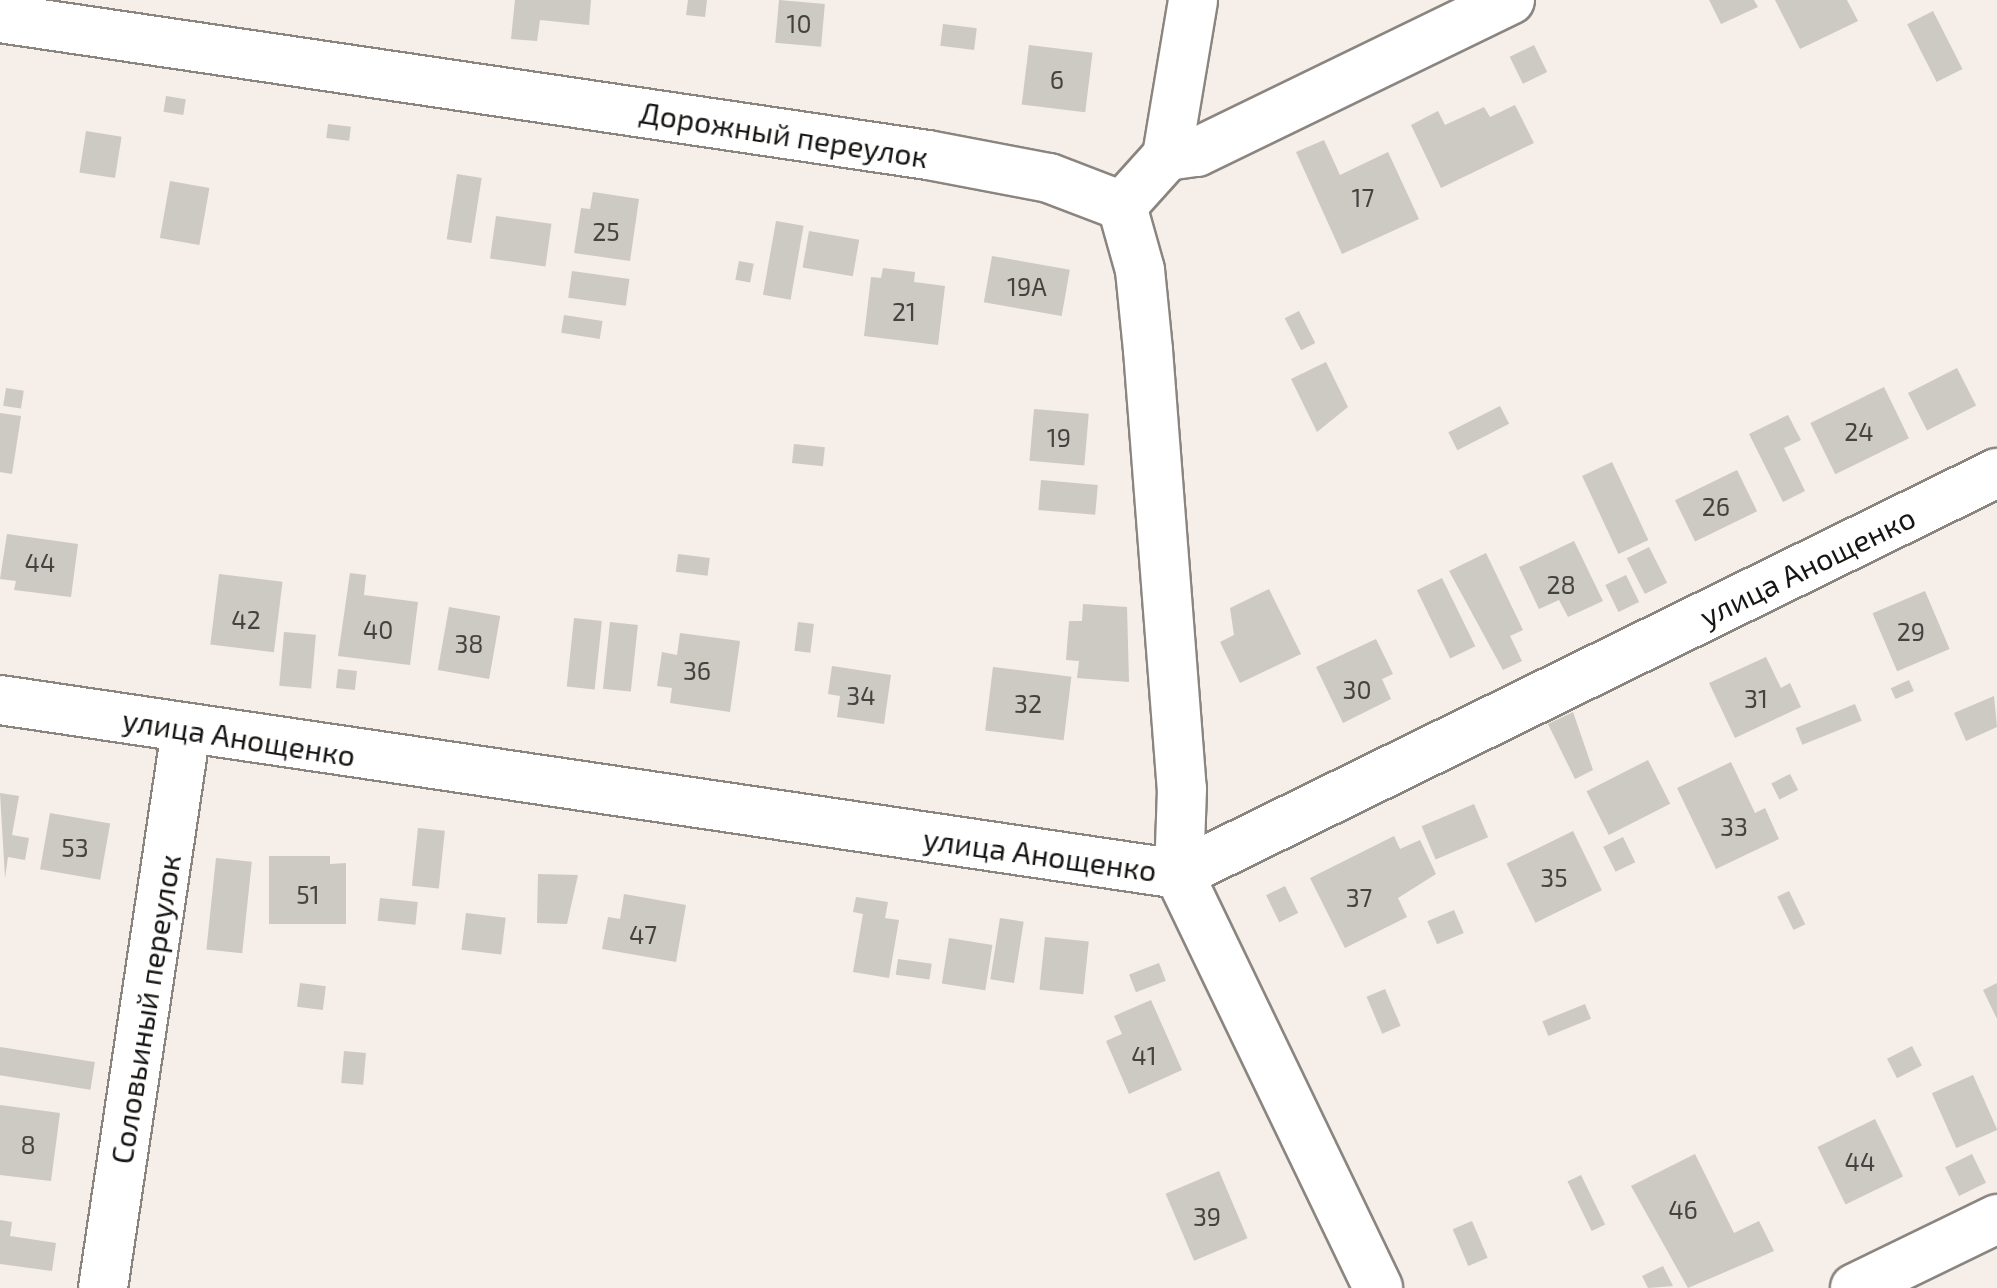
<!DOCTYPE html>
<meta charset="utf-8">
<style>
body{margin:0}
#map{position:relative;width:1997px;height:1288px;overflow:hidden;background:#f5eee9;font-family:"Exo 2",sans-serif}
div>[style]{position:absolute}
.building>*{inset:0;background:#cdc9c3;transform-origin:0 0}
.roads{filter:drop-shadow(2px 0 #8b8580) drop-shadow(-2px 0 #8b8580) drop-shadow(0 2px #8b8580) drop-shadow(0 -2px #8b8580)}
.minor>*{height:48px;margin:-24px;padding:0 24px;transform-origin:24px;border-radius:24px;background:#fff}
span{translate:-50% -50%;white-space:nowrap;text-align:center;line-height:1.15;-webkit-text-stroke:8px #fff;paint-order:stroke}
.number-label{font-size:25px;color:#454340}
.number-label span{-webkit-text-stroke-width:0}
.street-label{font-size:30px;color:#181614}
</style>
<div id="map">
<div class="building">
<div style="clip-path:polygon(515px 0,591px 0,589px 25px,540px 20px,537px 41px,511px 39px)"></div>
<div style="clip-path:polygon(688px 0,707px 0,705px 17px,686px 15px)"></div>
<div style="left:779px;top:0;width:46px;height:43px;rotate:5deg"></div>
<div style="clip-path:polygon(1709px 0,1754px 0,1758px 7px,1721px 24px)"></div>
<div style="clip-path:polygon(1775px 0,1847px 0,1858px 21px,1800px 49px)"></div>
<div style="left:1933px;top:11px;width:65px;height:29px;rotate:63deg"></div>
<div style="left:943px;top:24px;width:34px;height:22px;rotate:7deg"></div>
<div style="left:1029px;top:45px;width:64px;height:60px;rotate:7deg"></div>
<div style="left:1534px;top:45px;width:30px;height:27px;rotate:64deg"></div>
<div style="left:166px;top:96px;width:20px;height:16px;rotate:9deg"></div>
<div style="clip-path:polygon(1515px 105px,1534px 143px,1441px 188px,1411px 125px,1438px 111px,1445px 125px,1484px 107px,1490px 117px)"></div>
<div style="left:328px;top:124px;width:23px;height:14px;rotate:7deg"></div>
<div style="left:86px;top:131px;width:36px;height:42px;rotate:9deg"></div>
<div style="clip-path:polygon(1324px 140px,1340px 175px,1388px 152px,1419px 219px,1342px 254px,1296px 152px)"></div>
<div style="left:457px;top:174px;width:25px;height:66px;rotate:9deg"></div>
<div style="left:170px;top:181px;width:40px;height:58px;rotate:10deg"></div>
<div style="clip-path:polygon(593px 192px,639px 199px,630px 261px,574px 253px,581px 208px,590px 209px)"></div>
<div style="left:496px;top:216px;width:56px;height:43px;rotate:8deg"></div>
<div style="left:776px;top:221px;width:28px;height:75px;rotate:10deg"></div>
<div style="left:809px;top:231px;width:51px;height:37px;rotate:10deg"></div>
<div style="left:992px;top:256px;width:79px;height:47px;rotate:10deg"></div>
<div style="left:739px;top:261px;width:15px;height:19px;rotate:11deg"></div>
<div style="clip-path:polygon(883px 268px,915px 272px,914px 282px,945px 286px,938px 345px,864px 336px,871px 277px,881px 278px)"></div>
<div style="left:572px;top:271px;width:58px;height:27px;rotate:8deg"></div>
<div style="left:1299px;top:311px;width:36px;height:16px;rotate:63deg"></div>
<div style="left:564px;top:315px;width:39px;height:18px;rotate:9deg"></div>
<div style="clip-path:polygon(1326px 362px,1348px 407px,1317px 432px,1291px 379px)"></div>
<div style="left:1957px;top:368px;width:42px;height:55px;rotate:63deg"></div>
<div style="left:1884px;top:387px;width:57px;height:82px;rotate:64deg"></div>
<div style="left:6px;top:388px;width:18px;height:18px;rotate:9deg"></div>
<div style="left:1500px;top:406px;width:20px;height:58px;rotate:63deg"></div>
<div style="left:1034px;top:409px;width:55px;height:52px;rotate:5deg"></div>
<div style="clip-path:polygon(0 413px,21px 416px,12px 474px,0 472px)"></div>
<div style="clip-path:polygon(1788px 415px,1801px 440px,1784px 448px,1805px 491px,1783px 502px,1749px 434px)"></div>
<div style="left:794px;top:444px;width:31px;height:19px;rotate:6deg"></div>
<div style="left:1612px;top:462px;width:86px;height:33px;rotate:65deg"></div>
<div style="left:1737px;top:470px;width:46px;height:69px;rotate:64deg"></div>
<div style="left:1041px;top:480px;width:57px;height:30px;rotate:5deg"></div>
<div style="clip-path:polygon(7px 534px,78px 544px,71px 597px,14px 590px,16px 581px,0 579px)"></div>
<div style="clip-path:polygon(1574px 541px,1603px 601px,1568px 617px,1559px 600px,1539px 609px,1519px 567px)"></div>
<div style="left:1649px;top:547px;width:40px;height:25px;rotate:63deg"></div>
<div style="clip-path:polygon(1486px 553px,1523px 630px,1510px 636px,1522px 661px,1503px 670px,1449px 571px)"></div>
<div style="left:678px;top:554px;width:32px;height:18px;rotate:7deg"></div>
<div style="clip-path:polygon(350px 573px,366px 575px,364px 595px,418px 602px,410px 665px,338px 656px)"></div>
<div style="left:219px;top:574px;width:64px;height:71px;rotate:7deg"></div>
<div style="left:1626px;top:575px;width:30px;height:23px;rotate:64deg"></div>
<div style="left:1442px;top:578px;width:76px;height:28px;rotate:64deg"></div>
<div style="clip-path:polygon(1269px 589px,1301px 654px,1240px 683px,1220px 642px,1234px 635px,1230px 608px)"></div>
<div style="left:1925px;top:591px;width:63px;height:57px;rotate:67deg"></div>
<div style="clip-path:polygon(1083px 604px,1127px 607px,1129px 682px,1077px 678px,1079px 661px,1066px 660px,1069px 621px,1082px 621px)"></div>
<div style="left:449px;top:607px;width:52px;height:64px;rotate:10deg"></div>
<div style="left:574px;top:618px;width:28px;height:69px;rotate:6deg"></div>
<div style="left:610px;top:622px;width:28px;height:67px;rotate:6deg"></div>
<div style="left:798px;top:622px;width:16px;height:29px;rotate:7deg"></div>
<div style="left:284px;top:632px;width:32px;height:54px;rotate:5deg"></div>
<div style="clip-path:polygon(680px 633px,740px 641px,730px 712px,670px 703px,672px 688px,657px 686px,662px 652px,677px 655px)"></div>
<div style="clip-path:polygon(1376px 639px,1393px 674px,1382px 679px,1391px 699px,1343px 723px,1316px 667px)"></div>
<div style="clip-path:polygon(1766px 657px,1781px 688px,1790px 683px,1801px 707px,1735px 738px,1709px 683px)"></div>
<div style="clip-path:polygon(832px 666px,891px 675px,884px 724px,837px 717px,840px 696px,828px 694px)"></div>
<div style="left:993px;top:667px;width:79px;height:64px;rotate:7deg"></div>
<div style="left:338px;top:669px;width:19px;height:19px;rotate:6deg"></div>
<div style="left:1909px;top:680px;width:12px;height:20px;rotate:66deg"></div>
<div style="clip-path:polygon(1994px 696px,1997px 727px,1966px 741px,1954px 713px)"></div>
<div style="left:1855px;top:704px;width:18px;height:64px;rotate:68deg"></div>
<div style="clip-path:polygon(1573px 712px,1593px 770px,1575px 779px,1548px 724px)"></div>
<div style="left:1648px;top:760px;width:49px;height:69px;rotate:63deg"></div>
<div style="clip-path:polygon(1731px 762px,1755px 813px,1765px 808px,1779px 839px,1716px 869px,1677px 788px)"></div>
<div style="left:1790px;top:774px;width:18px;height:21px;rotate:63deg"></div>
<div style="clip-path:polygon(0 793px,19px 796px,12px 835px,29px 838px,25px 860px,8px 857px,5px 878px)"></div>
<div style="left:1474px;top:804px;width:36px;height:57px;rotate:67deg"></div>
<div style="left:50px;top:813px;width:61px;height:57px;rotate:10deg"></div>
<div style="left:418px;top:828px;width:27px;height:58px;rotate:6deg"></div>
<div style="left:1573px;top:831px;width:66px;height:74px;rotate:64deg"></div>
<div style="clip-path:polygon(1394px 836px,1400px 849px,1420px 840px,1436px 874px,1398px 898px,1407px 917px,1345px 948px,1310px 878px)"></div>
<div style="left:1623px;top:837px;width:28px;height:22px;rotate:64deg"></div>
<div style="clip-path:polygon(269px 856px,330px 856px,330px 864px,346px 863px,346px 924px,269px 924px)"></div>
<div style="left:216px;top:858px;width:36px;height:92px;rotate:6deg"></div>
<div style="clip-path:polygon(538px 874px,578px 875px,567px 924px,537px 923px)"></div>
<div style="left:1285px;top:886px;width:30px;height:21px;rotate:64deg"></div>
<div style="left:1789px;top:891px;width:37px;height:13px;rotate:64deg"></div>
<div style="clip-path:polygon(624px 894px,686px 905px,676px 962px,602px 949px,608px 917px,620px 919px)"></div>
<div style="clip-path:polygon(856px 897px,888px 902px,885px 918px,899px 920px,889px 978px,853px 972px,863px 914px,853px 912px)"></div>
<div style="left:380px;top:898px;width:38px;height:23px;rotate:6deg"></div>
<div style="left:1454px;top:910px;width:25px;height:29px;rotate:67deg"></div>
<div style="left:466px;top:913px;width:40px;height:37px;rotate:7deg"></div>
<div style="left:1000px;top:918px;width:24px;height:62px;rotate:9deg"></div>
<div style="left:1045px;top:937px;width:44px;height:53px;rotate:6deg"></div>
<div style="left:949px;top:938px;width:44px;height:46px;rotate:9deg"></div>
<div style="left:898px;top:959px;width:34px;height:16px;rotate:8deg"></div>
<div style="left:1159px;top:963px;width:19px;height:32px;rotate:69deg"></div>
<div style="left:300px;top:983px;width:26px;height:24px;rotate:7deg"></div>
<div style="clip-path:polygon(1997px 983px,1997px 1019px,1983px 990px)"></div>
<div style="left:1385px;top:989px;width:40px;height:20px;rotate:67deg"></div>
<div style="clip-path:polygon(1151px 1000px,1182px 1070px,1129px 1094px,1106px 1041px,1122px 1034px,1114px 1016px)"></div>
<div style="left:1585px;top:1004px;width:16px;height:46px;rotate:68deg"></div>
<div style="left:1912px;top:1046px;width:22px;height:28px;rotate:63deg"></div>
<div style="left:0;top:1047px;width:96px;height:28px;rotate:9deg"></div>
<div style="left:344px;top:1051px;width:22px;height:32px;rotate:5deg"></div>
<div style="left:1973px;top:1075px;width:60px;height:45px;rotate:66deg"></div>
<div style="clip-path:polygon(0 1105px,60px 1113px,51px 1181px,0 1175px)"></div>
<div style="left:1875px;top:1119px;width:64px;height:64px;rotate:64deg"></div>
<div style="clip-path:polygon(1695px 1154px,1734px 1233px,1759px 1221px,1774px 1251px,1688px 1288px,1631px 1186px)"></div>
<div style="left:1972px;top:1154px;width:32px;height:30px;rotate:64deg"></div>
<div style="left:1219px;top:1171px;width:73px;height:58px;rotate:67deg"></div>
<div style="left:1581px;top:1175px;width:55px;height:15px;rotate:64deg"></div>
<div style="clip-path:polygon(0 1220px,12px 1222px,10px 1236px,56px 1243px,52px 1271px,0 1264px)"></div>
<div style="left:1472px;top:1221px;width:40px;height:21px;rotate:67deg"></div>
<div style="clip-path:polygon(1663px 1266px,1673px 1286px,1648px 1288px,1642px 1276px)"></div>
</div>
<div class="roads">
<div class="minor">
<div style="left:0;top:18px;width:938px;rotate:8.4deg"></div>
<div style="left:928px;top:155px;width:123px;rotate:10.8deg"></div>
<div style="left:1049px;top:178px;width:78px;rotate:21deg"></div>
<div style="left:1122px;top:206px;width:67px;rotate:-48deg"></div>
<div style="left:1167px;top:156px;width:30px;rotate:-8deg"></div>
<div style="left:1197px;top:152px;width:348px;rotate:-25.9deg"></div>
<div style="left:1167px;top:156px;width:158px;rotate:-80.5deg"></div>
<div style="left:1122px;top:206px;width:66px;rotate:74.3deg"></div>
<div style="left:1140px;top:270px;width:80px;rotate:84.3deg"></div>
<div style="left:1148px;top:350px;width:440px;rotate:85.6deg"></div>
<div style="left:1182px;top:789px;width:85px;rotate:92deg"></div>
<div style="left:1179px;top:874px;width:459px;rotate:64.3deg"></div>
<div style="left:0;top:700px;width:1192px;rotate:8.4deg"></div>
<div style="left:1179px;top:874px;width:911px;rotate:-26.12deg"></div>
<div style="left:103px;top:1288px;width:564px;rotate:-81.54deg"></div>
<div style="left:1855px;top:1288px;width:158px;rotate:-25.9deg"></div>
</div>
</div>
<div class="number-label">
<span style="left:799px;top:23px">10</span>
<span style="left:1057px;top:79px">6</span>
<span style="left:1363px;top:197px">17</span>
<span style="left:606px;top:231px">25</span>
<span style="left:1027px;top:286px">19А</span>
<span style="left:904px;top:311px">21</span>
<span style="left:1859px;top:431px">24</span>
<span style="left:1059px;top:437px">19</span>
<span style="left:1716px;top:506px">26</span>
<span style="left:40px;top:562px">44</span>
<span style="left:1561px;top:584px">28</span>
<span style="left:246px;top:619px">42</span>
<span style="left:378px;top:629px">40</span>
<span style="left:1911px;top:631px">29</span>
<span style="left:469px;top:643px">38</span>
<span style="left:697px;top:670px">36</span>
<span style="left:1357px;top:689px">30</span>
<span style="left:861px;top:695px">34</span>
<span style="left:1756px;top:698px">31</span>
<span style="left:1028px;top:703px">32</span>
<span style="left:1734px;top:826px">33</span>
<span style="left:75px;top:847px">53</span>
<span style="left:1554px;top:877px">35</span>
<span style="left:308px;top:894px">51</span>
<span style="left:1359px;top:897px">37</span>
<span style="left:643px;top:934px">47</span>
<span style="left:1144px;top:1055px">41</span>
<span style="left:28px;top:1144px">8</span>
<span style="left:1860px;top:1161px">44</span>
<span style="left:1683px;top:1209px">46</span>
<span style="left:1207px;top:1216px">39</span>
</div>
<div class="street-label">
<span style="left:784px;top:134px;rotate:9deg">Дорожный переулок</span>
<span style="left:1807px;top:566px;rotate:-26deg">улица Анощенко</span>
<span style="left:239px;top:737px;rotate:9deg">улица Анощенко</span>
<span style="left:1040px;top:854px;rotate:8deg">улица Анощенко</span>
<span style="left:145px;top:1009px;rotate:-81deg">Соловьиный переулок</span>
</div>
</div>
